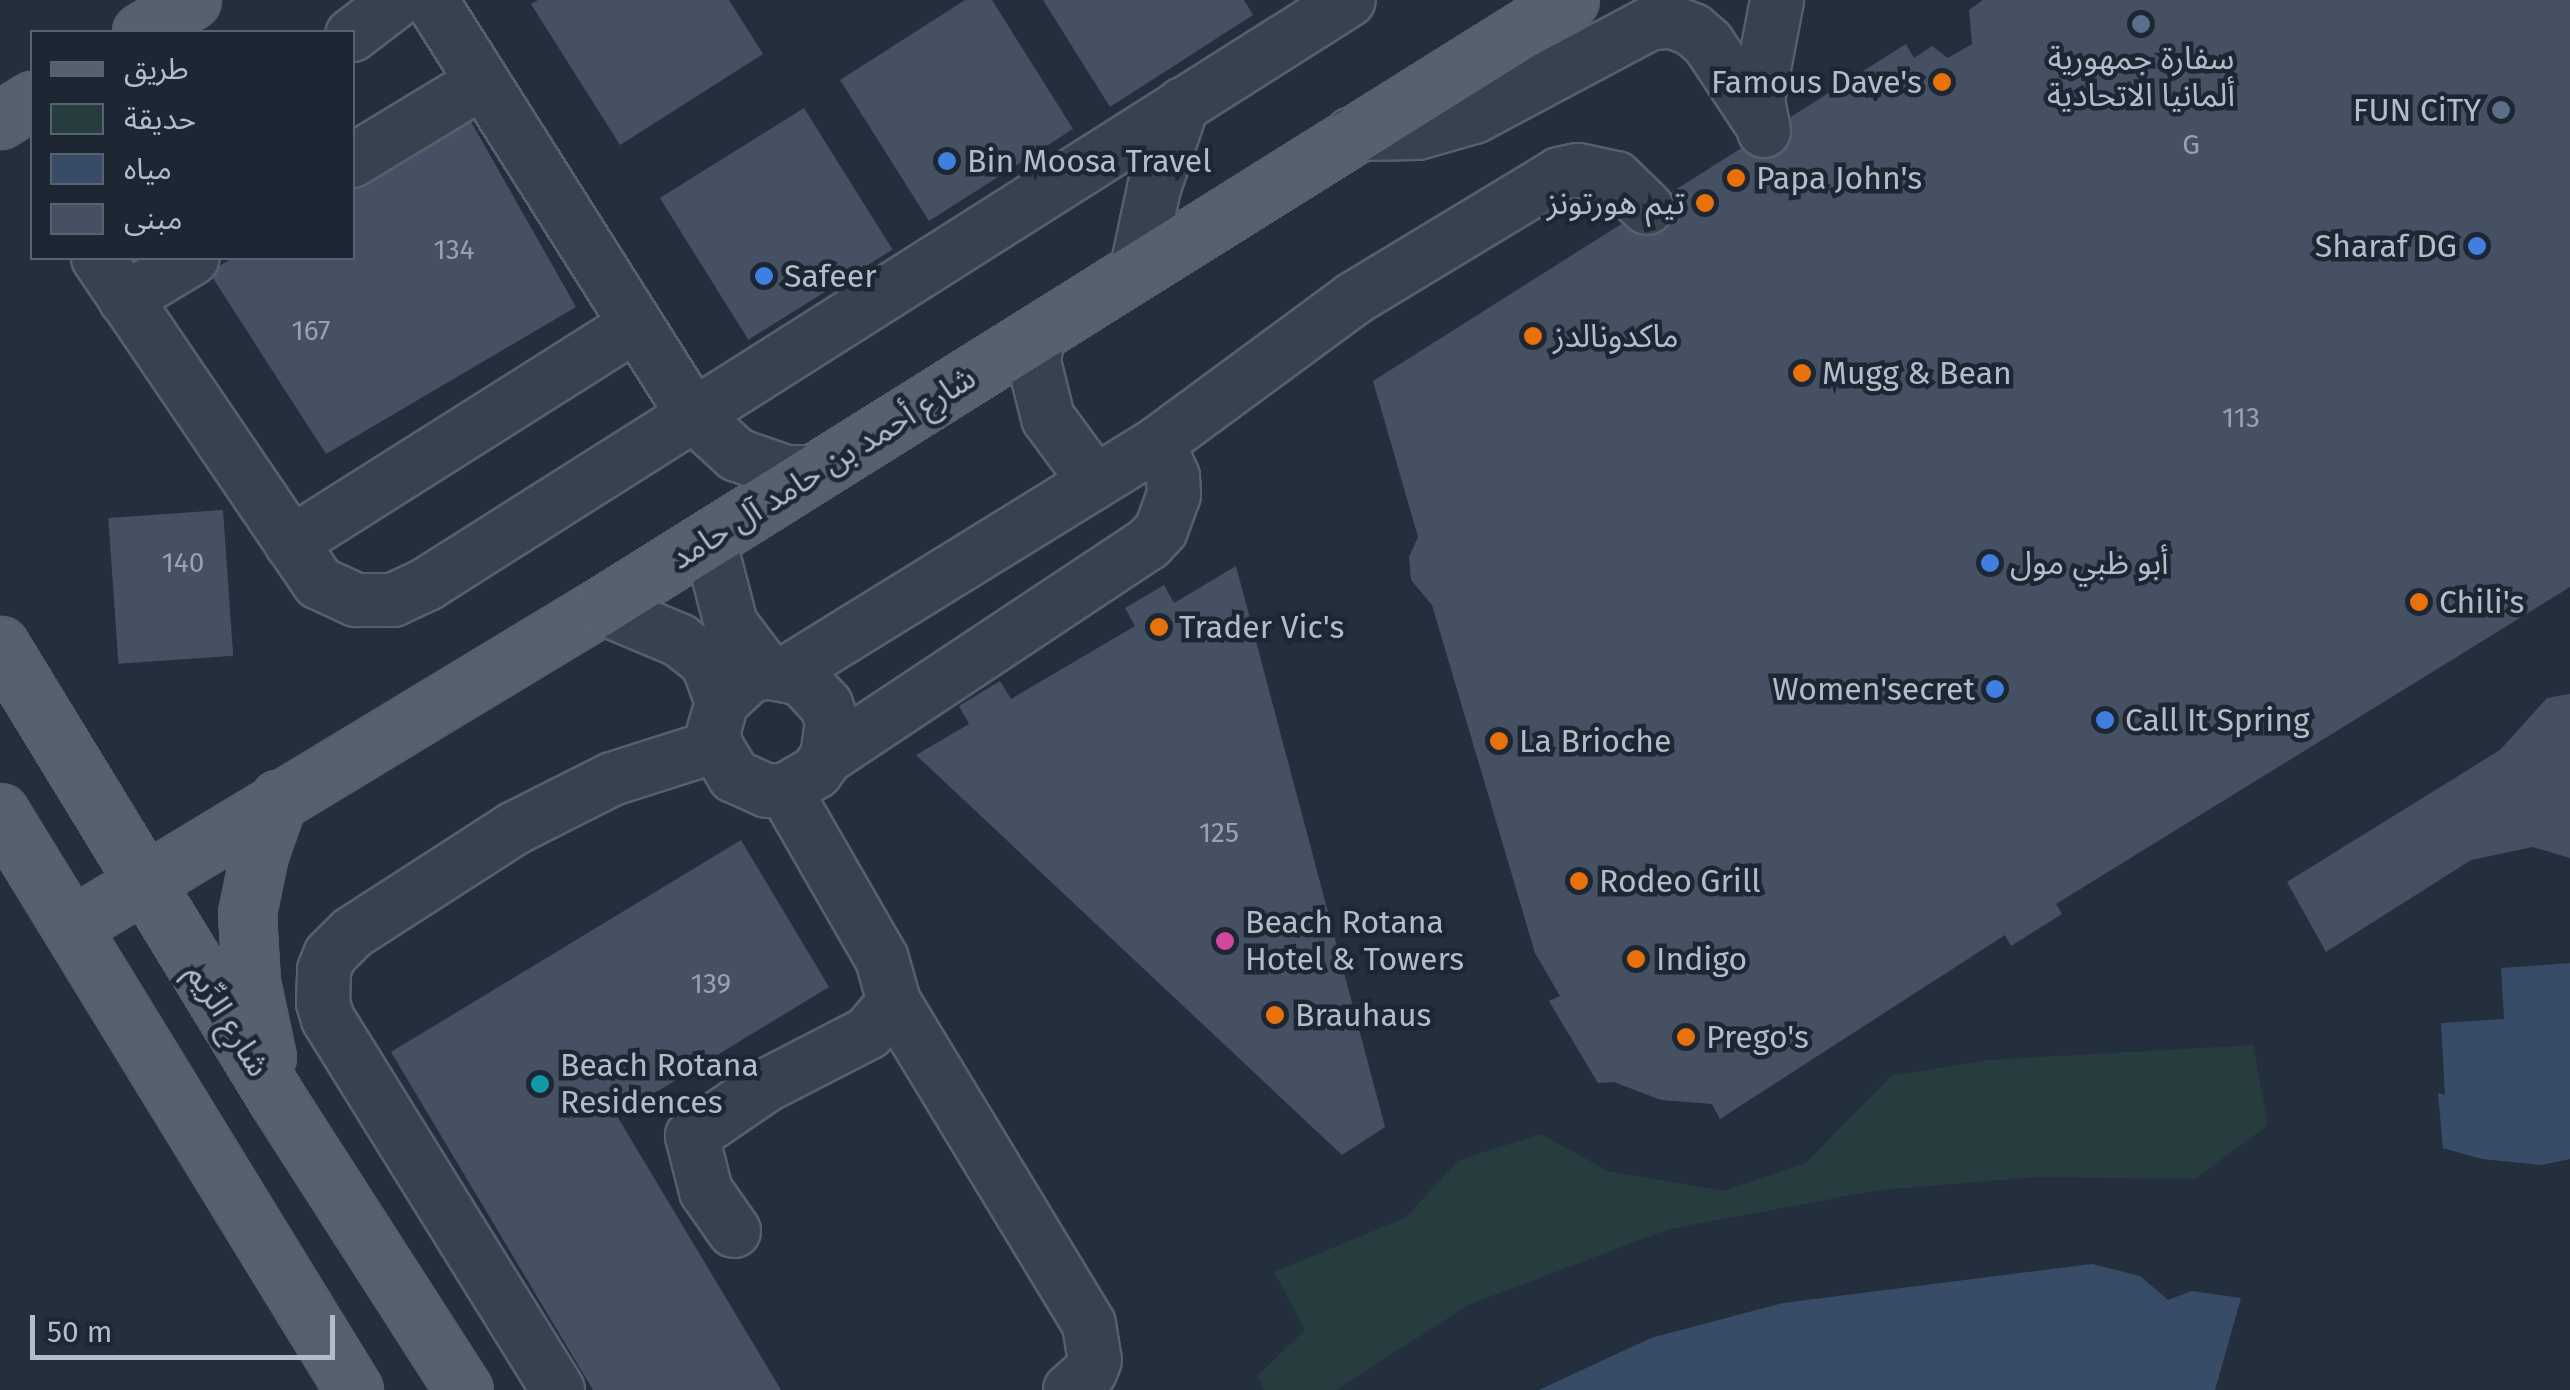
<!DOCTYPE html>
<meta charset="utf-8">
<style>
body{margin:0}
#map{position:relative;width:2570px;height:1390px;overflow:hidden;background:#242f3e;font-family:"Fira Sans","Noto Sans Arabic",sans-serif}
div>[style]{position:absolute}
.green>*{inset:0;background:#263c3f}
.water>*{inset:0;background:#394c67}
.building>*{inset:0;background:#455162;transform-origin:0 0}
.roads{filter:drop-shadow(2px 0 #565f6c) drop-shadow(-2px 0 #565f6c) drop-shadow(0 2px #565f6c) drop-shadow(0 -2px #565f6c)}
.minor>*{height:52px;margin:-26px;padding:0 26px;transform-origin:26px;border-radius:26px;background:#38414e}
.major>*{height:55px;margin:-27.5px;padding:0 27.5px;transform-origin:27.5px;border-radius:27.5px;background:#56606e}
.dots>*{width:28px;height:28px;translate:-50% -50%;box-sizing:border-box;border:5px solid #1d2633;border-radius:50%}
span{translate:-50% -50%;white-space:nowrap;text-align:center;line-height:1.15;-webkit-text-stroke:9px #1d2633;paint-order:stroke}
.number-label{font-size:28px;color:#98a1af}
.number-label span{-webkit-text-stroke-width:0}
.poi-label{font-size:32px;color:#b4bcc9}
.right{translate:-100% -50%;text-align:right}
.left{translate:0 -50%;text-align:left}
.street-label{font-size:32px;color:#b4bcc9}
.legend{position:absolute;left:30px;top:30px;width:325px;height:230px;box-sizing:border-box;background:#1d2633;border:2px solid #59626f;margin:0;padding:12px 18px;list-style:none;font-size:30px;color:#b4bcc9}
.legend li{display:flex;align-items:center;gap:20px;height:50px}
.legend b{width:50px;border:2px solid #59626f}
.scale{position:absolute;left:30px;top:1315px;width:305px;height:45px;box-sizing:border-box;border:5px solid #b4bcc9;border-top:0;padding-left:12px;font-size:30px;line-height:35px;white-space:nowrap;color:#b4bcc9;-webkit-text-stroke:8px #1d2633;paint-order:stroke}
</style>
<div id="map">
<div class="green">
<div style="clip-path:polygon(2253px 1045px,2268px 1125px,2195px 1179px,2038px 1177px,1880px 1190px,1669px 1229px,1468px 1305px,1336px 1390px,1265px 1390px,1257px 1376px,1305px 1330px,1274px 1272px,1405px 1218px,1459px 1160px,1541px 1134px,1608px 1171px,1722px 1191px,1806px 1163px,1891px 1076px,1989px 1060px)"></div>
</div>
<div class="water">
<div style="clip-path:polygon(2570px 963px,2570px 1159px,2541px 1165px,2482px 1159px,2443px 1148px,2438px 1093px,2445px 1095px,2441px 1023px,2504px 1019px,2501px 968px)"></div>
<div style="clip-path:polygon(2092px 1264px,2140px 1276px,2168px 1300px,2192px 1291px,2241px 1298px,2215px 1390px,1539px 1390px,1651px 1338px,1783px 1303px)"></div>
</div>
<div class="building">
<div style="clip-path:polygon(538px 0,729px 0,763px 54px,620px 145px,531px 4px)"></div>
<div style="clip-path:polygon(965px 0,992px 0,1073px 129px,929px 221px,840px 80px)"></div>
<div style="clip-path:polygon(1043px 0,1244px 0,1253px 15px,1110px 107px)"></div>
<div style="clip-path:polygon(1983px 0,2570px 0,2570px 587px,2056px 904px,2062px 914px,2011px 946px,2005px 935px,1720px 1119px,1712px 1104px,1661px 1100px,1614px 1082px,1598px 1083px,1549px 1001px,1560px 996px,1535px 953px,1432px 605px,1411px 580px,1409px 557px,1418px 537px,1373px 381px,1906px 44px,1914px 58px,1932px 46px,1948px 58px,1972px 44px,1969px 10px)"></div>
<div style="left:804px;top:108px;width:167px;height:170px;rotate:58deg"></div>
<div style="clip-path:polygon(469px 118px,576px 307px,326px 454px,209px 272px,233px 258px,352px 258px,352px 187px)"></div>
<div style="left:223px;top:510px;width:146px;height:115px;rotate:86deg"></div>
<div style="clip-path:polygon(1236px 566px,1385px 1127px,1342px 1155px,916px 755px,969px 724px,959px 706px,1000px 681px,1011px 699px,1135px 626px,1125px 608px,1164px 585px,1174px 603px)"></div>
<div style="clip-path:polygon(2570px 694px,2570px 858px,2533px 847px,2471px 860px,2326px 952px,2287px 882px,2500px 750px,2547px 698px)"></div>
<div style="clip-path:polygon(741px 840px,829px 987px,617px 1116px,781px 1390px,593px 1390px,391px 1052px)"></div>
</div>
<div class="roads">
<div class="minor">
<div style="left:431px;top:0;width:491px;rotate:57.7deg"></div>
<div style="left:693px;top:415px;width:59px;rotate:42.3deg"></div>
<div style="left:737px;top:455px;width:52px;rotate:19.1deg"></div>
<div style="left:786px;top:472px;width:27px"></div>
<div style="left:352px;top:35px;width:58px;rotate:-37.3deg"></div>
<div style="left:1764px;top:131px;width:32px;rotate:-101deg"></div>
<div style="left:1758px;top:100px;width:102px;rotate:-79.2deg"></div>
<div style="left:1352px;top:134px;width:66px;rotate:-0.9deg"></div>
<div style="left:1418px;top:133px;width:58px;rotate:-15.9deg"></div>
<div style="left:1474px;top:117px;width:200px;rotate:-28deg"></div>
<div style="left:1651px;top:23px;width:22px;rotate:-3deg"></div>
<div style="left:1673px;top:22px;width:22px;rotate:22deg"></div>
<div style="left:1693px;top:30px;width:20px;rotate:41deg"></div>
<div style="left:1708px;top:43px;width:92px;rotate:56.5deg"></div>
<div style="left:352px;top:161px;width:151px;rotate:-31.2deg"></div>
<div style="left:98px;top:258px;width:393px;rotate:55.8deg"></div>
<div style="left:319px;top:583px;width:41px;rotate:24.7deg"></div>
<div style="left:356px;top:600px;width:37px"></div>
<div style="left:393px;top:600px;width:38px;rotate:-25deg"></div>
<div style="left:427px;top:584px;width:1091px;rotate:-32.35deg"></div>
<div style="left:1136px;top:273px;width:87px;rotate:-78deg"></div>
<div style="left:1154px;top:188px;width:89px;rotate:-71deg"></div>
<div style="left:125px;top:299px;width:79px;rotate:-31.1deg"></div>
<div style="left:1038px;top:334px;width:28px;rotate:98deg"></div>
<div style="left:1034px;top:362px;width:58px;rotate:76deg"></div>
<div style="left:1048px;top:418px;width:79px;rotate:53.7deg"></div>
<div style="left:709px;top:539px;width:88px;rotate:75.5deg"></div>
<div style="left:731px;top:624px;width:60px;rotate:53.1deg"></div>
<div style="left:291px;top:543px;width:408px;rotate:-32.3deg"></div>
<div style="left:600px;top:607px;width:86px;rotate:22.7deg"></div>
<div style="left:679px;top:640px;width:36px;rotate:38deg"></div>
<div style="left:707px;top:662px;width:43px;rotate:69.4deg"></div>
<div style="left:722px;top:702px;width:29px;rotate:106deg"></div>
<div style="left:714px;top:730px;width:16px;rotate:83deg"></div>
<div style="left:716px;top:746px;width:35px;rotate:59deg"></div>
<div style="left:734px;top:776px;width:36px;rotate:24deg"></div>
<div style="left:767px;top:791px;width:18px;rotate:-3deg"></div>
<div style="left:785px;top:790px;width:36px;rotate:-30deg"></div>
<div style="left:816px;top:772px;width:19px;rotate:-54deg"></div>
<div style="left:827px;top:757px;width:35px;rotate:-82deg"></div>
<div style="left:832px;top:722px;width:18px;rotate:-109deg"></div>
<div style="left:826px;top:705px;width:35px;rotate:-133deg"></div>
<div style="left:802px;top:679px;width:36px;rotate:-169deg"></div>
<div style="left:767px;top:672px;width:19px;rotate:164deg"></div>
<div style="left:749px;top:677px;width:37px;rotate:137deg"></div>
<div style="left:786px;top:673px;width:437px;rotate:-31.7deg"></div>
<div style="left:1158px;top:443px;width:242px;rotate:-36.4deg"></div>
<div style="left:1353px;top:299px;width:241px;rotate:-31.2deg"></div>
<div style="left:1559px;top:174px;width:19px;rotate:-12deg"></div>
<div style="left:1578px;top:170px;width:39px;rotate:12deg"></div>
<div style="left:1616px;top:178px;width:43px;rotate:44.1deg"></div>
<div style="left:827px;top:757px;width:385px;rotate:-33.6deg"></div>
<div style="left:1148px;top:544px;width:19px;rotate:-47deg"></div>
<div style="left:1161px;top:530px;width:37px;rotate:-70deg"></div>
<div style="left:1174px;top:495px;width:18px;rotate:-93deg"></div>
<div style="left:1173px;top:477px;width:37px;rotate:-114deg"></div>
<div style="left:894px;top:1002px;width:376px;rotate:58.8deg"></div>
<div style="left:1089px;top:1324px;width:36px;rotate:81deg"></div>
<div style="left:1095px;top:1360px;width:13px;rotate:113deg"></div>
<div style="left:1090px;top:1372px;width:27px;rotate:138deg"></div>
<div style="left:734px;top:1231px;width:49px;rotate:-125deg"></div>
<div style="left:706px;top:1191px;width:57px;rotate:-104.3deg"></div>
<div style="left:692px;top:1136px;width:88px;rotate:-34.4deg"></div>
<div style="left:765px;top:1086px;width:116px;rotate:-27.2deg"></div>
<div style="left:868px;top:1033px;width:40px;rotate:-50deg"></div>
<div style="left:894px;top:1002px;width:45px;rotate:-105.6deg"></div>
<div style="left:882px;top:959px;width:195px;rotate:-119.9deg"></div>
<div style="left:558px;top:1390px;width:437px;rotate:-121.8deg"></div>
<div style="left:328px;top:1019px;width:17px;rotate:-107deg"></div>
<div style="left:323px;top:1003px;width:33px;rotate:-88deg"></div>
<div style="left:324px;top:970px;width:16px;rotate:-68deg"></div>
<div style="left:330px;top:955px;width:31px;rotate:-45deg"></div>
<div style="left:352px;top:933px;width:194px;rotate:-32.8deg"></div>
<div style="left:515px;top:828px;width:109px;rotate:-26.8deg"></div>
<div style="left:612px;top:779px;width:109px;rotate:-17.6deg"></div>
</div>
<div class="major">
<div style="left:141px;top:32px;width:60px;rotate:-32.1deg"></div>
<div style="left:0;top:120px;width:38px;rotate:-32deg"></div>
<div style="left:0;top:645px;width:532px;rotate:58.61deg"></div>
<div style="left:277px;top:1099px;width:346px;rotate:57.3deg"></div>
<div style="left:0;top:812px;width:678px;rotate:58.51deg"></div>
<div style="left:71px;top:927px;width:618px;rotate:-31.17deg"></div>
<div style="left:600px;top:607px;width:1144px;rotate:-32.04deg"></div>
<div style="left:267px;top:1057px;width:77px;rotate:-102deg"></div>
<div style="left:251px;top:982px;width:69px;rotate:-93.3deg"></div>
<div style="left:247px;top:913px;width:59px;rotate:-78.3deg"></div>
<div style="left:259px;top:855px;width:60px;rotate:-70.7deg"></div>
</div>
</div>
<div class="dots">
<div style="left:2141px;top:24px;background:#5c6f8a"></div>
<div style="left:1942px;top:82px;background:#e8710a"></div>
<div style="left:2501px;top:110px;background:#5c6f8a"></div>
<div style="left:947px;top:161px;background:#3f7fe0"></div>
<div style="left:1736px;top:178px;background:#e8710a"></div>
<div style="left:1705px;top:203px;background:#e8710a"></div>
<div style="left:2477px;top:246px;background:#3f7fe0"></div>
<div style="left:764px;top:276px;background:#3f7fe0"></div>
<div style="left:1533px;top:336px;background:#e8710a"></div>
<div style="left:1802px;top:373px;background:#e8710a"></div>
<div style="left:1990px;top:563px;background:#3f7fe0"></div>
<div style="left:2419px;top:602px;background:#e8710a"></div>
<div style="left:1159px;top:627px;background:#e8710a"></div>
<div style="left:1995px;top:689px;background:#3f7fe0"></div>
<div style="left:2105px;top:720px;background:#3f7fe0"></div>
<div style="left:1499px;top:741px;background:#e8710a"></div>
<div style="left:1579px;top:881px;background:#e8710a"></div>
<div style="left:1225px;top:941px;background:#d1479c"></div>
<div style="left:1636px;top:959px;background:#e8710a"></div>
<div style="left:1275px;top:1015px;background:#e8710a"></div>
<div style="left:1686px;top:1037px;background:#e8710a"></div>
<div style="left:540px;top:1084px;background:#0f9aa8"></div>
</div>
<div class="number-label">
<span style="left:2191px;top:145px">G</span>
<span style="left:454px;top:250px">134</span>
<span style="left:311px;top:331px">167</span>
<span style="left:2241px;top:418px">113</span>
<span style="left:183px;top:563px">140</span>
<span style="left:1219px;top:833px">125</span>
<span style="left:711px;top:984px">139</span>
</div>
<div class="poi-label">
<span style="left:2141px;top:77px">سفارة جمهورية<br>ألمانيا الاتحادية</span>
<span class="right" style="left:1922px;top:82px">Famous Dave's</span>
<span class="right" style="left:2481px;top:110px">FUN CiTY</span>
<span class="left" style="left:967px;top:161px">Bin Moosa Travel</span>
<span class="left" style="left:1756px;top:178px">Papa John's</span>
<span class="right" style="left:1685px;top:203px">تيم هورتونز</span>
<span class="right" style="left:2457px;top:246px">Sharaf DG</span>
<span class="left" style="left:784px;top:276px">Safeer</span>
<span class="left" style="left:1553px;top:336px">ماكدونالدز</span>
<span class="left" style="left:1822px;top:373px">Mugg &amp; Bean</span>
<span class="left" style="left:2010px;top:563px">أبو ظبي مول</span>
<span class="left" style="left:2439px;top:602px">Chili's</span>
<span class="left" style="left:1179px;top:627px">Trader Vic's</span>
<span class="right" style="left:1975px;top:689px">Women'secret</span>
<span class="left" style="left:2125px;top:720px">Call It Spring</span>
<span class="left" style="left:1519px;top:741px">La Brioche</span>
<span class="left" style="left:1599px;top:881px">Rodeo Grill</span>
<span class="left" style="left:1245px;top:941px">Beach Rotana<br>Hotel &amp; Towers</span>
<span class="left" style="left:1656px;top:959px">Indigo</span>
<span class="left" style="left:1295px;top:1015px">Brauhaus</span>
<span class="left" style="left:1706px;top:1037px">Prego's</span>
<span class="left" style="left:560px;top:1084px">Beach Rotana<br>Residences</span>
</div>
<div class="street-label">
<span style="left:823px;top:468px;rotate:-32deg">شارع أحمد بن حامد آل حامد</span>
<span style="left:228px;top:1020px;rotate:58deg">شارع الرِّيم</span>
</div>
<ul class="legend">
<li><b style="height:12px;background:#56606e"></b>طريق</li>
<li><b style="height:28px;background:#263c3f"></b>حديقة</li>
<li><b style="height:28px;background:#394c67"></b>مياه</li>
<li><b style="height:28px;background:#455162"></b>مبنى</li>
</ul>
<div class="scale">50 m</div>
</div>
